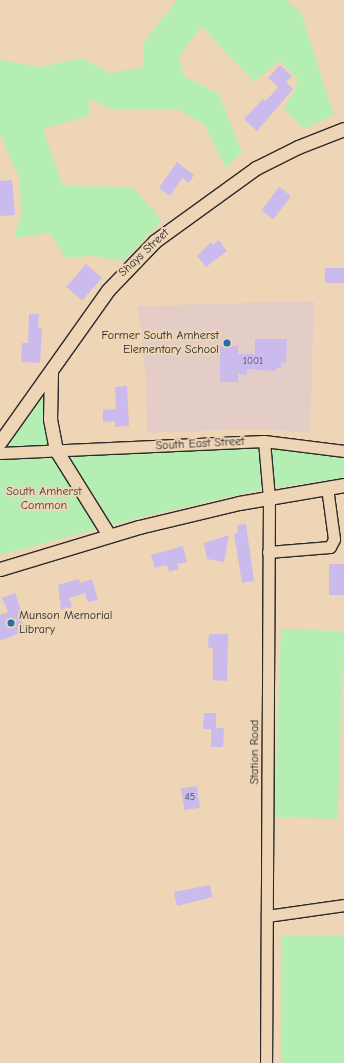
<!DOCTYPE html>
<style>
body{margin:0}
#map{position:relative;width:344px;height:1063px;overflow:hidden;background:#eed5b6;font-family:"Comic Neue",sans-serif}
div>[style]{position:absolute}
.built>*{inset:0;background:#e3cdc6}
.green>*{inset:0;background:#b5eeb2;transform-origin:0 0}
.building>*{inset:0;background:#cabbec;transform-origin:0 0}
.roads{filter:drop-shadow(1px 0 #2b2b2b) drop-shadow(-1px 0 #2b2b2b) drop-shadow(0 1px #2b2b2b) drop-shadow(0 -1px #2b2b2b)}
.minor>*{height:11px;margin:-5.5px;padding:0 5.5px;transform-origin:5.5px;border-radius:5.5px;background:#eed5b6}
.major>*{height:13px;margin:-6.5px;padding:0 6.5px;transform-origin:6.5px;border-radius:6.5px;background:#eed5b6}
.dots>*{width:11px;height:11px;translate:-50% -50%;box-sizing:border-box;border:2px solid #eed5b6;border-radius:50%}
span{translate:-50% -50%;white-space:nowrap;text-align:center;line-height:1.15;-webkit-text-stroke:4px #eed5b6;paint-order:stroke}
.number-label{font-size:10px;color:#534f5b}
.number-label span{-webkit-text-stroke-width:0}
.street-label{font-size:12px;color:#2b2b2b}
.poi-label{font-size:12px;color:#2b2b2b}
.right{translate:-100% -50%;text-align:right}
.left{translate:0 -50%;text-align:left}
.park-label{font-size:12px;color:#40483f}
</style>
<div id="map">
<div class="built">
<div style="clip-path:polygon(314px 301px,310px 433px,259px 429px,147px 433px,146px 379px,138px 306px)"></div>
</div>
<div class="green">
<div style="clip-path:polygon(177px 0,287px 0,301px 13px,334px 115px,304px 129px,284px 109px,296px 89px,297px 77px,279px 61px,254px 82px,201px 26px,179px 57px,184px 76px,219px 94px,242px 152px,226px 168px,204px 124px,178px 110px,113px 110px,91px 99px,88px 116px,43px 129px,63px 186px,133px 187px,162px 221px,123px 261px,93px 256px,65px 258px,51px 233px,14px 238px,21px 214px,20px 180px,0 134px,0 60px,39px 67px,82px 58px,109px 73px,143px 67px,144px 42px)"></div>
<div style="clip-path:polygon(46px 392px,48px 441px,52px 457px,265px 444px,344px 457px,344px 478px,259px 490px,146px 516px,0 555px,0 453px)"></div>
<div style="left:281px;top:629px;width:63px;height:188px;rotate:2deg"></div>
<div style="left:344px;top:936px;width:127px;height:63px;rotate:90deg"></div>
</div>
<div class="building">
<div style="clip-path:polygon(280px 65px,292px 76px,286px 82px,293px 89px,257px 131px,244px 119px,263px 99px,266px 101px,278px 87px,268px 78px)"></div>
<div style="clip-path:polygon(177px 162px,194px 175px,189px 183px,182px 178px,170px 196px,159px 188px)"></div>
<div style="clip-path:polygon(12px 180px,15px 215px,0 216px,0 181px)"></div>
<div style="left:279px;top:187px;width:15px;height:29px;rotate:37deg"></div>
<div style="clip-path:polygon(219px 240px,227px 251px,206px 267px,197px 256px,211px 242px,213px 245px)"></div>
<div style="left:86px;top:264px;width:21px;height:30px;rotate:41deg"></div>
<div style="left:325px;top:268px;width:19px;height:15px"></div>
<div style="clip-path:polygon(29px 314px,39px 314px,38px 328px,42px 328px,40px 363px,21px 362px,22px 343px,28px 343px)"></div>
<div style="clip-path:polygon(255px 339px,287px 339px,286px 363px,281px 363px,281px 368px,276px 368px,276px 371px,247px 369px,247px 375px,238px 374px,238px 382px,220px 382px,220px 346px,238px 346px,238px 354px,255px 354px)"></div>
<div style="clip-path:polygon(127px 386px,129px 426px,115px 427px,115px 421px,103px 422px,103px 410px,116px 409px,115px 387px)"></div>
<div style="clip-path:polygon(246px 524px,254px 581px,242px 583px,234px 534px,238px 533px,237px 525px)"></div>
<div style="clip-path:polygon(229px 535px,224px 562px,207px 559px,204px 543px)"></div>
<div style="clip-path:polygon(183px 546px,187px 562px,177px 564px,179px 569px,169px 572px,167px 565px,155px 568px,151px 555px)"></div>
<div style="left:344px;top:564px;width:31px;height:15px;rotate:90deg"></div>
<div style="clip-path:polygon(79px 579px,80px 583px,92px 579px,98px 600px,88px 602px,85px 593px,69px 598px,72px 607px,61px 610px,58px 585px)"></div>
<div style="clip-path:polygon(15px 593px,23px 616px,20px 617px,25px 628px,21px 630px,22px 632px,0 641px,0 615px,8px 612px,2px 598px)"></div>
<div style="clip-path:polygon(209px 634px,228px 634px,227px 681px,213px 680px,213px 648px,208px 648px)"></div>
<div style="clip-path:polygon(204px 713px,216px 713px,216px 728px,224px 728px,223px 747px,211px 747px,211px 729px,203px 729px)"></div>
<div style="left:197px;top:786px;width:22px;height:16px;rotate:82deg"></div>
<div style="clip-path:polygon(210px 885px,212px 897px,177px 906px,174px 892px)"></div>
</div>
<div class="roads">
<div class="minor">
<div style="left:264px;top:441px;width:57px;rotate:85deg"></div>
<div style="left:269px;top:498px;width:565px;rotate:90.3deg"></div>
<div style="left:0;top:453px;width:264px;rotate:-2.6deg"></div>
<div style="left:264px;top:441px;width:81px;rotate:7.1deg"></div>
<div style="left:268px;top:552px;width:62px;rotate:-4.6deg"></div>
<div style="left:330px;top:547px;width:9px;rotate:-63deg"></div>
<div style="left:334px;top:539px;width:52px;rotate:-97.7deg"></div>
<div style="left:267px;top:916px;width:78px;rotate:-8.1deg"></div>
</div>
<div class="major">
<div style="left:51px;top:372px;width:47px;rotate:91.2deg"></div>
<div style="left:50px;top:419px;width:32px;rotate:79deg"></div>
<div style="left:56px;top:450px;width:100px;rotate:58.1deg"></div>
<div style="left:0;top:442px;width:186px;rotate:-54.6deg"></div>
<div style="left:108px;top:290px;width:68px;rotate:-46.2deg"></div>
<div style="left:155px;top:241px;width:125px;rotate:-35.9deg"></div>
<div style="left:256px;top:168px;width:47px;rotate:-26.6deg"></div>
<div style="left:298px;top:147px;width:49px;rotate:-21.4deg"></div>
<div style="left:0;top:569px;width:145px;rotate:-16.8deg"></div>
<div style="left:139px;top:527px;width:103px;rotate:-13.5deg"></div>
<div style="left:239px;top:503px;width:107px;rotate:-9.7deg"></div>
</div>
</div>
<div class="dots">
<div style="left:227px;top:343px;background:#1f6fb2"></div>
<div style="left:11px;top:623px;background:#1f6fb2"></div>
</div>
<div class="number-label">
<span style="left:253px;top:362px">1001</span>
<span style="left:190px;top:798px">45</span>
</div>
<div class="street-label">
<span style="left:144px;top:253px;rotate:-43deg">Shays Street</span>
<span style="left:200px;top:444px;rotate:-3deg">South East Street</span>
<span style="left:255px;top:752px;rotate:-90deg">Station Road</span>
</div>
<div class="poi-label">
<span class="right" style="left:219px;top:343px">Former South Amherst<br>Elementary School</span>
<span class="left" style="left:19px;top:623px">Munson Memorial<br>Library</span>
</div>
<div class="park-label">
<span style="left:44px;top:499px">South Amherst<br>Common</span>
</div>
</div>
